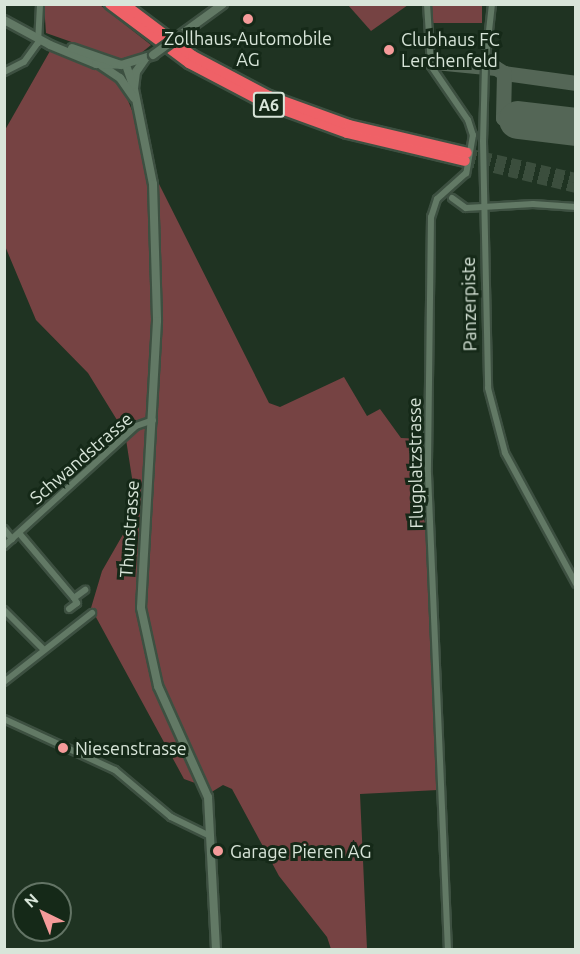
<!DOCTYPE html>
<style>
body{margin:0}
#map{position:relative;width:580px;height:954px;overflow:hidden;background:#1f3322;font-family:Ubuntu,sans-serif}
div>[style]{position:absolute}
.green>*{inset:0;background:#764343;transform-origin:0 0}
.taxiway>*{height:15px;margin:-7.5px;padding:0 7.5px;transform-origin:7.5px;border-radius:7.5px;background:#546656}
.runway>*{height:38px;margin:-19px;padding:0 19px;transform-origin:19px;border-radius:19px;background:#546656}
.motorway-tunnel>*{height:10px;margin-top:-5px;transform-origin:0;background:repeating-linear-gradient(90deg,#3b4e3d 0 10px,transparent 0 15px)}
.roads{filter:drop-shadow(2px 0 #3d5041) drop-shadow(-2px 0 #3d5041) drop-shadow(0 2px #3d5041) drop-shadow(0 -2px #3d5041)}
.minor>*{height:6px;margin:-3px;padding:0 3px;transform-origin:3px;border-radius:3px;background:#627965}
.tertiary>*{height:8px;margin:-4px;padding:0 4px;transform-origin:4px;border-radius:4px;background:#627965}
.secondary>*{height:8px;margin:-4px;padding:0 4px;transform-origin:4px;border-radius:4px;background:#627965}
.motorway>*{height:10px;margin:-5px;padding:0 5px;transform-origin:5px;border-radius:5px;background:#ef6167}
.bridges{filter:drop-shadow(2px 0 #3d5041) drop-shadow(-2px 0 #3d5041) drop-shadow(0 2px #3d5041) drop-shadow(0 -2px #3d5041)}
.secondary-bridge>*{height:8px;margin:-4px;padding:0 4px;transform-origin:4px;border-radius:4px;background:#627965}
.dots>*{width:16px;height:16px;translate:-50% -50%;box-sizing:border-box;border:3px solid #152918;border-radius:50%}
span{translate:-50% -50%;white-space:nowrap;text-align:center;line-height:1.15;-webkit-text-stroke:6px #152918;paint-order:stroke}
.shield-label span{padding:2px 4px;background:#152918;border:2px solid;border-radius:4px;-webkit-text-stroke-width:0}
.shield-label{font-size:16px;color:#d8e5d9;font-weight:700}
.poi-label{font-size:18px;color:#d8e5d9}
.left{translate:0 -50%;text-align:left}
.street-label{font-size:18px;color:#d8e5d9}
.frame{position:absolute;inset:0;border:6px solid #d8e5d9;pointer-events:none}
.north{position:absolute;left:12px;top:882px;width:60px;height:60px;box-sizing:border-box;background:#152918;border:2px solid #637465;border-radius:50%;rotate:317deg;font-size:16px;font-weight:700;line-height:24px;text-align:center;color:#d8e5d9}
.north::after{content:'';display:block;margin:auto;width:21px;height:27px;background:#f59b9a;clip-path:polygon(50% 0,100% 100%,50% 72%,0 100%)}
</style>
<div id="map">
<div class="green">
<div style="clip-path:polygon(44px 5px,100px 5px,151px 45px,140px 54px,120px 59px,46px 33px)"></div>
<div style="clip-path:polygon(348px 5px,408px 5px,371px 31px)"></div>
<div style="left:430px;top:5px;width:52px;height:18px"></div>
<div style="clip-path:polygon(50px 51px,110px 73px,120px 81px,142px 135px,148px 177px,156px 178px,269px 403px,280px 407px,344px 377px,367px 416px,380px 409px,401px 438px,425px 439px,424px 520px,434px 540px,438px 790px,360px 794px,367px 949px,331px 949px,327px 937px,279px 876px,232px 789px,223px 785px,210px 793px,206px 787px,184px 779px,91px 608px,102px 571px,137px 510px,125px 433px,88px 373px,36px 320px,5px 246px,5px 130px)"></div>
</div>
<div class="taxiway">
<div style="left:435px;top:62px;width:61px;rotate:5.6deg"></div>
<div style="left:496px;top:68px;width:9px;rotate:32deg"></div>
<div style="left:504px;top:73px;width:73px;rotate:7.9deg"></div>
<div style="left:504px;top:73px;width:45px;rotate:91.3deg"></div>
<div style="left:503px;top:118px;width:15px;rotate:8deg"></div>
</div>
<div class="runway">
<div style="left:518px;top:120px;width:58px;rotate:6.9deg"></div>
</div>
<div class="motorway-tunnel">
<div style="left:467px;top:153px;width:112px;rotate:12.9deg"></div>
<div style="left:465px;top:161px;width:114px;rotate:13.7deg"></div>
</div>
<div class="roads">
<div class="minor">
<div style="left:427px;top:4px;width:62px;rotate:86.3deg"></div>
<div style="left:431px;top:66px;width:65px;rotate:55.6deg"></div>
<div style="left:468px;top:120px;width:16px;rotate:72deg"></div>
<div style="left:473px;top:135px;width:39px;rotate:100deg"></div>
<div style="left:466px;top:173px;width:39px;rotate:138deg"></div>
<div style="left:437px;top:199px;width:19px;rotate:108deg"></div>
<div style="left:431px;top:217px;width:257px;rotate:90.7deg"></div>
<div style="left:428px;top:474px;width:476px;rotate:87.6deg"></div>
<div style="left:492px;top:4px;width:62px;rotate:96.4deg"></div>
<div style="left:485px;top:66px;width:75px;rotate:91.5deg"></div>
<div style="left:483px;top:141px;width:247px;rotate:88.8deg"></div>
<div style="left:488px;top:388px;width:67px;rotate:75.3deg"></div>
<div style="left:505px;top:453px;width:149px;rotate:61.5deg"></div>
<div style="left:4px;top:72px;width:22px;rotate:-27deg"></div>
<div style="left:24px;top:62px;width:24px;rotate:-54deg"></div>
<div style="left:38px;top:43px;width:39px;rotate:-87deg"></div>
<div style="left:452px;top:198px;width:17px;rotate:36deg"></div>
<div style="left:466px;top:208px;width:67px;rotate:-3.4deg"></div>
<div style="left:533px;top:204px;width:43px;rotate:4deg"></div>
<div style="left:4px;top:529px;width:13px;rotate:51deg"></div>
<div style="left:19px;top:533px;width:85px;rotate:49.8deg"></div>
<div style="left:74px;top:598px;width:6px;rotate:59deg"></div>
<div style="left:77px;top:603px;width:10px;rotate:143deg"></div>
<div style="left:4px;top:546px;width:178px;rotate:-42.3deg"></div>
<div style="left:136px;top:426px;width:18px;rotate:-19deg"></div>
<div style="left:74px;top:598px;width:14px;rotate:-36deg"></div>
<div style="left:4px;top:610px;width:54px;rotate:45deg"></div>
<div style="left:4px;top:682px;width:112px;rotate:-38.1deg"></div>
<div style="left:4px;top:719px;width:122px;rotate:24.7deg"></div>
<div style="left:115px;top:770px;width:73px;rotate:40deg"></div>
<div style="left:171px;top:817px;width:43px;rotate:26deg"></div>
</div>
<div class="tertiary">
<div style="left:145px;top:59px;width:16px;rotate:125deg"></div>
<div style="left:136px;top:72px;width:17px;rotate:97deg"></div>
<div style="left:134px;top:89px;width:97px;rotate:78.7deg"></div>
<div style="left:153px;top:184px;width:137px;rotate:88.3deg"></div>
<div style="left:157px;top:321px;width:287px;rotate:93.2deg"></div>
<div style="left:141px;top:608px;width:80px;rotate:77.7deg"></div>
<div style="left:158px;top:686px;width:122px;rotate:65.8deg"></div>
<div style="left:208px;top:797px;width:153px;rotate:87deg"></div>
<div style="left:126px;top:65px;width:21px;rotate:71deg"></div>
<div style="left:102px;top:66px;width:22px;rotate:34deg"></div>
<div style="left:120px;top:78px;width:24px;rotate:55deg"></div>
</div>
<div class="secondary">
<div style="left:4px;top:20px;width:52px;rotate:28.5deg"></div>
<div style="left:50px;top:45px;width:50px;rotate:22.4deg"></div>
<div style="left:96px;top:64px;width:25px;rotate:2deg"></div>
<div style="left:179px;top:36px;width:54px;rotate:-36deg"></div>
<div style="left:72px;top:48px;width:52px;rotate:19.1deg"></div>
<div style="left:121px;top:65px;width:34px;rotate:-17deg"></div>
</div>
<div class="motorway">
<div style="left:110px;top:4px;width:99px;rotate:36.8deg"></div>
<div style="left:189px;top:63px;width:86px;rotate:27.8deg"></div>
<div style="left:265px;top:103px;width:87px;rotate:20.1deg"></div>
<div style="left:347px;top:133px;width:121px;rotate:13.3deg"></div>
<div style="left:124px;top:4px;width:86px;rotate:37deg"></div>
<div style="left:193px;top:56px;width:86px;rotate:27.8deg"></div>
<div style="left:269px;top:96px;width:85px;rotate:19.9deg"></div>
<div style="left:349px;top:125px;width:121px;rotate:13.3deg"></div>
</div>
</div>
<div class="bridges">
<div class="secondary-bridge">
<div style="left:153px;top:55px;width:32px;rotate:-36deg"></div>
</div>
</div>
<div class="dots">
<div style="left:248px;top:19px;background:#f59b9a"></div>
<div style="left:389px;top:50px;background:#f59b9a"></div>
<div style="left:63px;top:748px;background:#f59b9a"></div>
<div style="left:218px;top:851px;background:#f59b9a"></div>
</div>
<div class="shield-label">
<span style="left:269px;top:105px">A6</span>
</div>
<div class="poi-label">
<span style="left:248px;top:49px">Zollhaus-Automobile<br>AG</span>
<span class="left" style="left:401px;top:50px">Clubhaus FC<br>Lerchenfeld</span>
<span class="left" style="left:75px;top:748px">Niesenstrasse</span>
<span class="left" style="left:230px;top:851px">Garage Pieren AG</span>
</div>
<div class="street-label">
<span style="left:469px;top:304px;rotate:-91deg">Panzerpiste</span>
<span style="left:81px;top:458px;rotate:-41deg">Schwandstrasse</span>
<span style="left:415px;top:463px;rotate:-91deg">Flugplatzstrasse</span>
<span style="left:129px;top:529px;rotate:-86deg">Thunstrasse</span>
</div>
<div class="frame"></div>
<div class="north">N</div>
</div>
